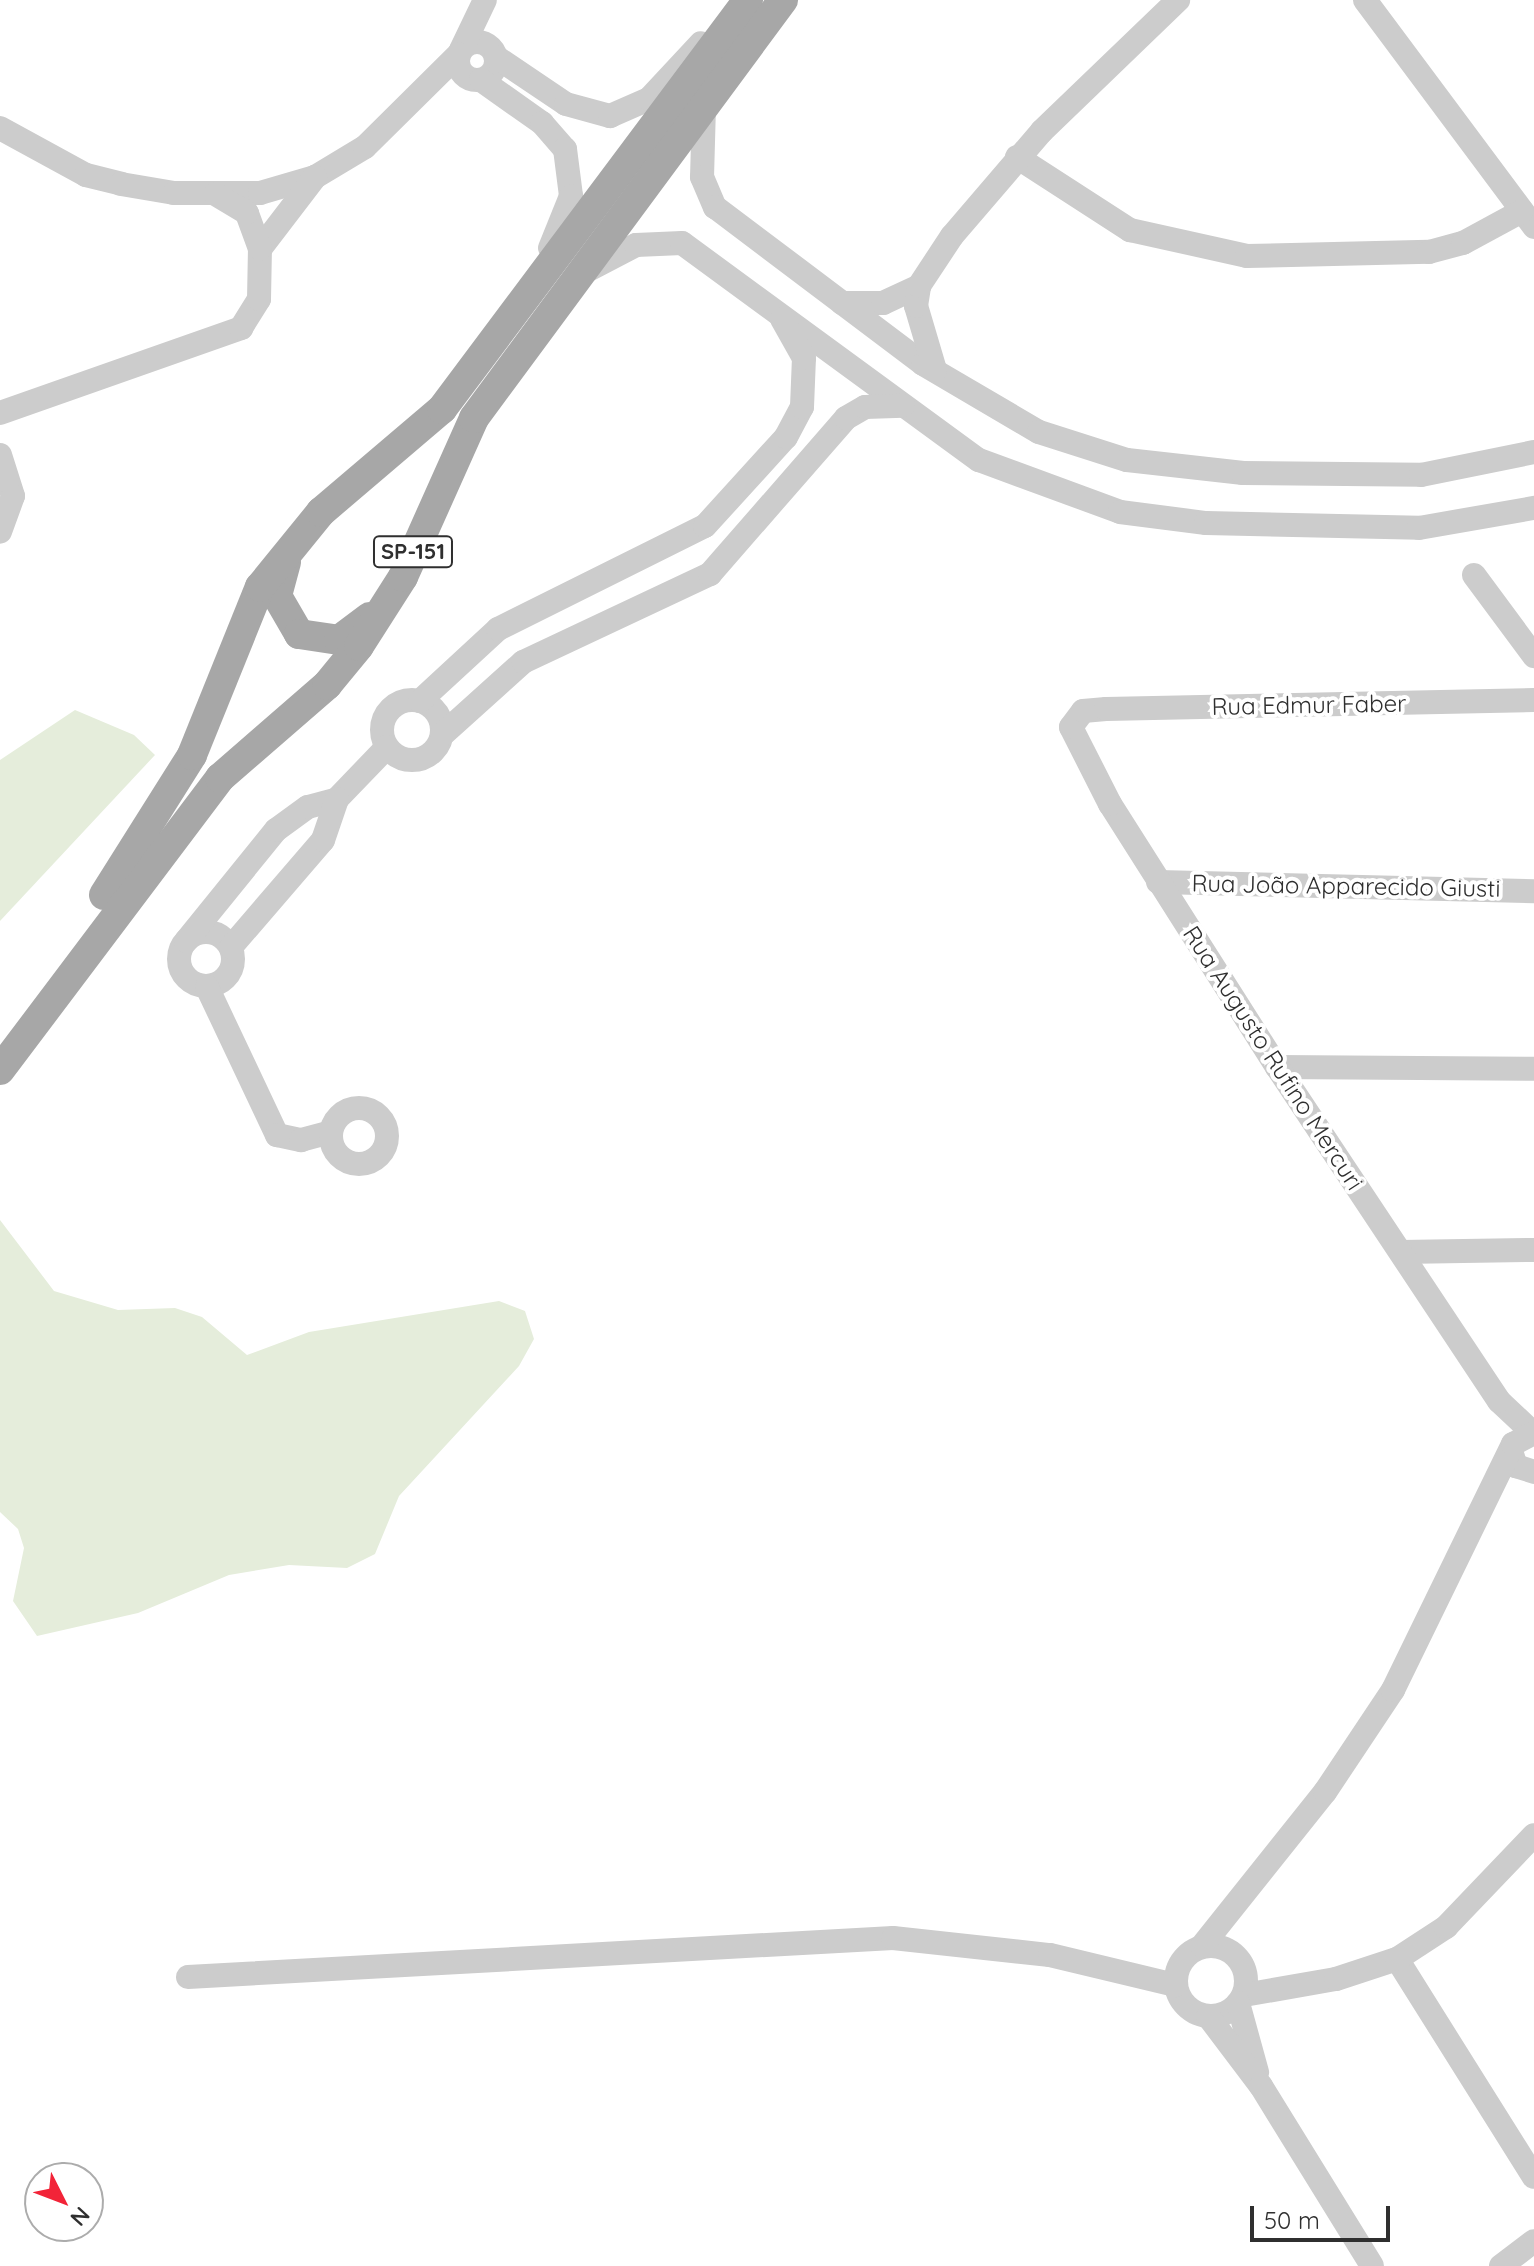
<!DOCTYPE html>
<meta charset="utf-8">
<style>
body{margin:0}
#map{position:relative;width:1534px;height:2266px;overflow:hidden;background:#fff;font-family:Quicksand,sans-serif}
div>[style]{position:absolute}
.green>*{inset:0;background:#e5eddb}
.minor>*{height:24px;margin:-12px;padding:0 12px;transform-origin:12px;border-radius:12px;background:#ccc}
.minor>.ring{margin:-12px;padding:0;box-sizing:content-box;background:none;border:24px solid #ccc;border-radius:50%}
.major>*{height:30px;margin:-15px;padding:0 15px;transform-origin:15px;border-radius:15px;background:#a7a7a7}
span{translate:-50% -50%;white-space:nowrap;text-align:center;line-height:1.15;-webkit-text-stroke:8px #fff;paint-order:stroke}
.shield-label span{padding:2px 6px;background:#fff;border:2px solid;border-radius:6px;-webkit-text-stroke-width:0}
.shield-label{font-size:22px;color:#2f2f2f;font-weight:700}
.street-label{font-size:24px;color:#2f2f2f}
.north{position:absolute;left:24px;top:2162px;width:80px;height:80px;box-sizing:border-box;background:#fff;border:2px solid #acacac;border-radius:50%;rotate:132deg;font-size:22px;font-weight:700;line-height:32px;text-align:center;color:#2f2f2f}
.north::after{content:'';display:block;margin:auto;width:28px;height:36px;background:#f22438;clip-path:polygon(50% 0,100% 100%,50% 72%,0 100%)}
.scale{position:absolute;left:1250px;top:2206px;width:140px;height:36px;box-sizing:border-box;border:4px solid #2f2f2f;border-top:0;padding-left:10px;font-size:24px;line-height:28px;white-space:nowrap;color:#2f2f2f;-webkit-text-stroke:6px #fff;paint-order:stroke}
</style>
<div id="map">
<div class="green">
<div style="clip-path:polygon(75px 710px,134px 735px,155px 755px,0 921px,0 760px)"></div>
<div style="clip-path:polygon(0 1220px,54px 1291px,118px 1310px,175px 1308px,202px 1317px,247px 1355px,309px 1332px,499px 1301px,525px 1311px,534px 1339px,519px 1366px,399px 1496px,375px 1554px,347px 1568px,289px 1565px,229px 1575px,138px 1613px,37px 1636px,13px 1601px,24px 1548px,18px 1529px,0 1512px)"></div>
</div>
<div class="minor">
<div style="left:1365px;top:0;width:283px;rotate:53.3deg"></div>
<div class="ring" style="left:458px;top:42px;width:14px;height:14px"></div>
<div style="left:461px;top:50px;width:55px;rotate:-64.4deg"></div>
<div style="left:496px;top:57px;width:84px;rotate:33.9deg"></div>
<div style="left:566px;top:104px;width:46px;rotate:15.3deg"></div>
<div style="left:610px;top:116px;width:43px;rotate:-23.6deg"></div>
<div style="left:649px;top:99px;width:76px;rotate:-47.1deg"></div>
<div style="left:481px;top:80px;width:75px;rotate:35.2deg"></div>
<div style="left:542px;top:123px;width:35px;rotate:49deg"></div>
<div style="left:565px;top:149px;width:47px;rotate:82.7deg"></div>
<div style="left:571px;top:196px;width:56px;rotate:112deg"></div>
<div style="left:704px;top:106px;width:71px;rotate:91.6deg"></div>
<div style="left:702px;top:177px;width:33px;rotate:67deg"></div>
<div style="left:715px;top:207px;width:261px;rotate:37deg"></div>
<div style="left:923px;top:364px;width:134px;rotate:30.4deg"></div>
<div style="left:1039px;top:432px;width:92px;rotate:17.7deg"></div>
<div style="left:1127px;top:460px;width:117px;rotate:6.4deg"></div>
<div style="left:1243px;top:473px;width:178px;rotate:0.6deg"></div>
<div style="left:1421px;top:475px;width:115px;rotate:-11.5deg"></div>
<div style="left:0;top:128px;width:98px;rotate:28.7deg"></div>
<div style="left:86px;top:175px;width:36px;rotate:14deg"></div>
<div style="left:121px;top:184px;width:54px;rotate:9.6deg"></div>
<div style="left:174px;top:193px;width:86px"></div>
<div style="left:260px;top:193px;width:57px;rotate:-16.2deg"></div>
<div style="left:315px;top:177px;width:58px;rotate:-31deg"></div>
<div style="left:365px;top:147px;width:132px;rotate:-44.7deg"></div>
<div style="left:1017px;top:157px;width:135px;rotate:32.9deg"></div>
<div style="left:1130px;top:230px;width:120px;rotate:12.5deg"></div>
<div style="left:1247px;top:256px;width:182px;rotate:-1.3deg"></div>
<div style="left:1429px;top:252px;width:35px;rotate:-15deg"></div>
<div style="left:1463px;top:243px;width:67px;rotate:-28.5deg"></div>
<div style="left:260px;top:249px;width:91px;rotate:-52.6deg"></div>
<div style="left:588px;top:270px;width:54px;rotate:-27.5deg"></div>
<div style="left:636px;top:245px;width:46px;rotate:-2.5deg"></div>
<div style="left:682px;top:243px;width:368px;rotate:36.2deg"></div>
<div style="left:979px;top:460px;width:150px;rotate:20.2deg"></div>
<div style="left:1120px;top:512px;width:87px;rotate:7.3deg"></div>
<div style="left:1206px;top:523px;width:213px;rotate:1.3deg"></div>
<div style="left:1419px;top:528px;width:117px;rotate:-9.9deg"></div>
<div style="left:842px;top:303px;width:41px"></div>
<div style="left:883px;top:303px;width:40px;rotate:-25deg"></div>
<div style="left:935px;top:370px;width:67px;rotate:-106.5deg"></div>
<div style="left:916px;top:306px;width:20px;rotate:-81deg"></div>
<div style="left:919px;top:286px;width:60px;rotate:-56.6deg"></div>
<div style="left:952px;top:236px;width:138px;rotate:-49.4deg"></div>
<div style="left:1042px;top:131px;width:189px;rotate:-43.9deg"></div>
<div style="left:0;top:413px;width:256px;rotate:-19.4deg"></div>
<div style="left:241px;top:328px;width:34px;rotate:-58deg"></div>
<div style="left:259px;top:299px;width:50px;rotate:-88.9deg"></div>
<div style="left:260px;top:249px;width:38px;rotate:-110deg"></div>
<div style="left:247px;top:213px;width:37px;rotate:-149deg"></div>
<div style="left:0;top:455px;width:43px;rotate:72.4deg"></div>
<div style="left:13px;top:496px;width:38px;rotate:110deg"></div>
<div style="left:1474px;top:575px;width:101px;rotate:53.5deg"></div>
<div class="ring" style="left:382px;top:700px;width:36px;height:36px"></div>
<div style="left:420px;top:701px;width:106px;rotate:-42.7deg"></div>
<div style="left:498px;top:629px;width:231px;rotate:-26.5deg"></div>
<div style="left:705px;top:526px;width:120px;rotate:-47.7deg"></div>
<div style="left:786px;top:437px;width:34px;rotate:-62deg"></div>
<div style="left:802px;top:407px;width:49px;rotate:-87.7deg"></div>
<div style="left:804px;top:358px;width:45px;rotate:-119.4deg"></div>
<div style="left:442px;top:735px;width:109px;rotate:-42deg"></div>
<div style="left:523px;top:662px;width:207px;rotate:-25.2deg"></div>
<div style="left:710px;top:574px;width:207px;rotate:-48.9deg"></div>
<div style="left:846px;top:418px;width:22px;rotate:-30deg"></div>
<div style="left:865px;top:407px;width:38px;rotate:-2deg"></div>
<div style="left:1158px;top:882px;width:376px;rotate:1.4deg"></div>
<div class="ring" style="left:179px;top:932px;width:30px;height:30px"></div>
<div style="left:186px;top:941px;width:143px;rotate:-51deg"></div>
<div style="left:276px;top:830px;width:39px;rotate:-36deg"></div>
<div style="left:308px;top:807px;width:30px;rotate:-15deg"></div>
<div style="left:337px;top:799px;width:72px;rotate:-46.1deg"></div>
<div style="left:231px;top:947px;width:141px;rotate:-49.3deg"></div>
<div style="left:323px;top:840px;width:43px;rotate:-71.1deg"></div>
<div style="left:207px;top:987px;width:164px;rotate:64.7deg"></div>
<div style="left:277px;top:1135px;width:25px;rotate:12deg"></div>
<div style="left:301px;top:1140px;width:31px;rotate:-15deg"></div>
<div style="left:1277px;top:1067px;width:257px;rotate:0.4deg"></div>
<div class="ring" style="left:331px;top:1108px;width:32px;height:32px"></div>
<div style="left:1401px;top:1252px;width:133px;rotate:-0.9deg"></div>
<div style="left:1532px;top:1432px;width:45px;rotate:-136.8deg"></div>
<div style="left:1499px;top:1401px;width:401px;rotate:-123.6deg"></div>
<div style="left:1277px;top:1067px;width:312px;rotate:-122.4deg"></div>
<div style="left:1110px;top:804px;width:86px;rotate:-116.9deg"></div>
<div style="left:1071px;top:727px;width:20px;rotate:-53deg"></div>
<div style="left:1083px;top:711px;width:23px;rotate:-5deg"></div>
<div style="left:1106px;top:709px;width:428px;rotate:-1.2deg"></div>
<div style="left:1511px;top:1451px;width:16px;rotate:72deg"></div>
<div style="left:1516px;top:1466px;width:19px;rotate:18deg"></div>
<div class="ring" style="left:1176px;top:1946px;width:46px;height:46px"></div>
<div style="left:1202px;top:1946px;width:197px;rotate:-51.4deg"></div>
<div style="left:1325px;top:1792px;width:123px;rotate:-56.3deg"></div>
<div style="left:1393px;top:1690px;width:274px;rotate:-64deg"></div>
<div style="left:1513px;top:1444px;width:24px;rotate:-28deg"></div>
<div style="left:1397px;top:1959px;width:257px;rotate:57.9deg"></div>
<div style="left:188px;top:1977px;width:706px;rotate:-3.17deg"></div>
<div style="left:893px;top:1938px;width:158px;rotate:6.2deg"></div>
<div style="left:1050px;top:1955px;width:129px;rotate:13.5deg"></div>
<div style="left:1244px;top:1995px;width:93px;rotate:-9.9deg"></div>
<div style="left:1336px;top:1979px;width:64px;rotate:-18.2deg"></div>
<div style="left:1397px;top:1959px;width:59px;rotate:-33.1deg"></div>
<div style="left:1446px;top:1927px;width:127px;rotate:-46.3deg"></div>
<div style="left:1238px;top:2003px;width:72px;rotate:74.6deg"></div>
<div style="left:1208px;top:2016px;width:88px;rotate:52.9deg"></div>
<div style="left:1261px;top:2086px;width:211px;rotate:58.3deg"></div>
<div style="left:1501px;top:2266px;width:41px;rotate:-37.1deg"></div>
</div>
<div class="major">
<div style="left:286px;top:562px;width:35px;rotate:105deg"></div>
<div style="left:277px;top:596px;width:44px;rotate:59.9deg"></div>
<div style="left:299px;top:634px;width:40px;rotate:8.5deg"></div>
<div style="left:339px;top:640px;width:38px;rotate:-37deg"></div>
<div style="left:104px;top:895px;width:165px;rotate:-57.8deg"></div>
<div style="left:192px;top:755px;width:181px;rotate:-68deg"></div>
<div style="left:260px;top:587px;width:97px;rotate:-50.9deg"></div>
<div style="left:321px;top:512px;width:159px;rotate:-40.4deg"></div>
<div style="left:442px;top:409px;width:511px;rotate:-53.2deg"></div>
<div style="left:0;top:1070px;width:366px;rotate:-53deg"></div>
<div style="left:220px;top:778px;width:142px;rotate:-41deg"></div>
<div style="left:327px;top:685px;width:50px;rotate:-50.6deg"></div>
<div style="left:359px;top:646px;width:82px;rotate:-57.5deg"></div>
<div style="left:403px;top:577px;width:174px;rotate:-65.9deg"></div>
<div style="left:474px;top:418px;width:520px;rotate:-53.53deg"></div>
</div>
<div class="shield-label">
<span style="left:413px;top:552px">SP-151</span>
</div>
<div class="street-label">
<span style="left:1309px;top:705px;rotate:-1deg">Rua Edmur Faber</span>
<span style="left:1346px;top:886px;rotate:1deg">Rua João Apparecido Giusti</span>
<span style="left:1273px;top:1058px;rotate:57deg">Rua Augusto Rufino Mercuri</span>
</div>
<div class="north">N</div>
<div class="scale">50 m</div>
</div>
